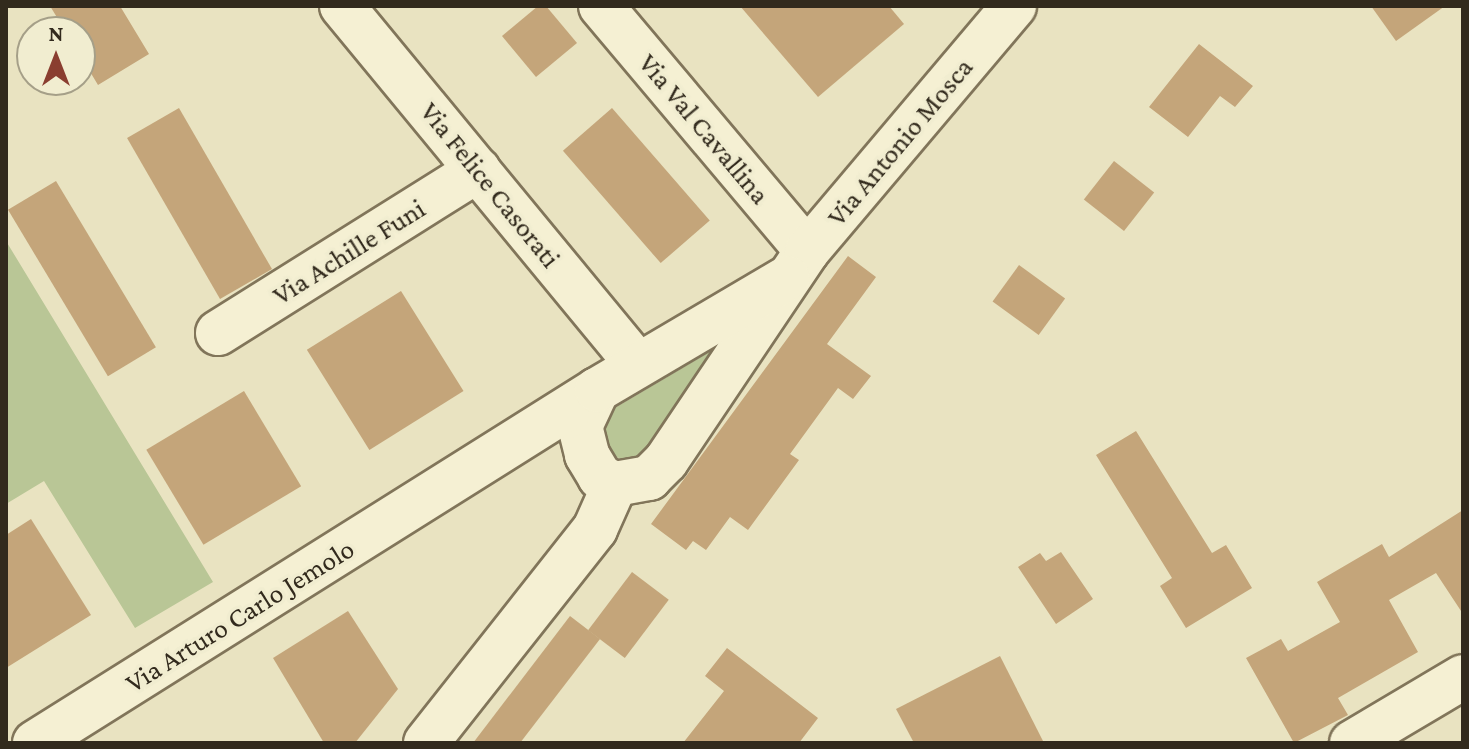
<!DOCTYPE html>
<style>
body{margin:0}
#map{position:relative;width:1469px;height:749px;overflow:hidden;background:#e9e3c1;font-family:"Crimson Pro",serif}
div>[style]{position:absolute}
.green>*{inset:0;background:#b9c696}
.building>*{inset:0;background:#c4a57a;transform-origin:0 0}
.roads{filter:drop-shadow(2px 0 #81755a) drop-shadow(-2px 0 #81755a) drop-shadow(0 2px #81755a) drop-shadow(0 -2px #81755a)}
.minor>*{height:44px;margin:-22px;padding:0 22px;transform-origin:22px;border-radius:22px;background:#f5f0d3}
span{translate:-50% -50%;white-space:nowrap;text-align:center;line-height:1.15;-webkit-text-stroke:7px #f1edd0;paint-order:stroke}
.street-label{font-size:28px;color:#322a1d}
.frame{position:absolute;inset:0;border:8px solid #322a1d;pointer-events:none}
.north{position:absolute;left:16px;top:16px;width:80px;height:80px;box-sizing:border-box;background:#f1edd0;border:2px solid #a59f88;border-radius:50%;rotate:0deg;font-size:22px;font-weight:700;line-height:32px;text-align:center;color:#322a1d}
.north::after{content:'';display:block;margin:auto;width:28px;height:36px;background:#8a3e30;clip-path:polygon(50% 0,100% 100%,50% 72%,0 100%)}
</style>
<div id="map">
<div class="green">
<div style="clip-path:polygon(6px 241px,213px 582px,135px 628px,44px 481px,6px 504px)"></div>
<div style="clip-path:polygon(716px 348px,719px 354px,645px 452px,627px 461px,608px 454px,598px 423px,608px 412px)"></div>
</div>
<div class="building">
<div style="clip-path:polygon(50px 6px,120px 6px,149px 54px,98px 85px,80px 55px,80px 32px,66px 32px)"></div>
<div style="clip-path:polygon(538px 6px,546px 6px,577px 43px,536px 77px,502px 36px)"></div>
<div style="clip-path:polygon(740px 6px,889px 6px,904px 24px,818px 97px)"></div>
<div style="clip-path:polygon(1371px 6px,1445px 6px,1396px 41px)"></div>
<div style="clip-path:polygon(1199px 44px,1253px 86px,1235px 107px,1220px 96px,1188px 137px,1149px 107px)"></div>
<div style="left:179px;top:108px;width:186px;height:60px;rotate:60deg"></div>
<div style="left:612px;top:108px;width:149px;height:65px;rotate:49deg"></div>
<div style="left:1114px;top:161px;width:51px;height:49px;rotate:38deg"></div>
<div style="left:56px;top:181px;width:194px;height:56px;rotate:59deg"></div>
<div style="clip-path:polygon(848px 256px,876px 277px,827px 344px,871px 376px,853px 399px,838px 388px,790px 454px,799px 460px,748px 530px,730px 517px,706px 550px,693px 541px,686px 550px,651px 524px)"></div>
<div style="left:1019px;top:265px;width:57px;height:45px;rotate:36deg"></div>
<div style="left:401px;top:291px;width:118px;height:111px;rotate:58deg"></div>
<div style="left:244px;top:391px;width:111px;height:114px;rotate:59deg"></div>
<div style="clip-path:polygon(1136px 431px,1212px 553px,1226px 545px,1252px 588px,1186px 628px,1160px 586px,1172px 578px,1096px 455px)"></div>
<div style="clip-path:polygon(1463px 510px,1463px 614px,1436px 573px,1389px 600px,1418px 652px,1338px 698px,1348px 715px,1294px 743px,1246px 658px,1281px 639px,1288px 651px,1340px 622px,1317px 582px,1382px 544px,1389px 557px)"></div>
<div style="clip-path:polygon(31px 519px,91px 615px,6px 668px,6px 535px)"></div>
<div style="clip-path:polygon(1061px 552px,1093px 599px,1056px 624px,1018px 567px,1040px 553px,1046px 561px)"></div>
<div style="left:632px;top:572px;width:46px;height:73px;rotate:37deg"></div>
<div style="clip-path:polygon(348px 611px,398px 689px,355px 743px,324px 743px,273px 658px)"></div>
<div style="clip-path:polygon(570px 616px,600px 639px,520px 743px,473px 743px)"></div>
<div style="clip-path:polygon(727px 648px,818px 718px,799px 743px,683px 743px,724px 691px,705px 676px)"></div>
<div style="clip-path:polygon(1000px 656px,1044px 743px,914px 743px,896px 709px)"></div>
</div>
<div class="roads">
<div class="minor">
<div style="left:342px;top:6px;width:465px;rotate:50.5deg"></div>
<div style="left:601px;top:6px;width:320px;rotate:49.9deg"></div>
<div style="left:218px;top:333px;width:307px;rotate:-32.1deg"></div>
<div style="left:597px;top:390px;width:40px;rotate:115deg"></div>
<div style="left:580px;top:426px;width:30px;rotate:76deg"></div>
<div style="left:587px;top:455px;width:26px;rotate:59deg"></div>
<div style="left:600px;top:477px;width:17px;rotate:25deg"></div>
<div style="left:615px;top:484px;width:35px;rotate:-10deg"></div>
<div style="left:649px;top:478px;width:24px;rotate:-45deg"></div>
<div style="left:666px;top:461px;width:253px;rotate:-56.1deg"></div>
<div style="left:807px;top:251px;width:321px;rotate:-49.8deg"></div>
<div style="left:35px;top:743px;width:664px;rotate:-32.13deg"></div>
<div style="left:597px;top:390px;width:221px;rotate:-30.5deg"></div>
<div style="left:426px;top:743px;width:273px;rotate:-51.7deg"></div>
<div style="left:595px;top:529px;width:49px;rotate:-66deg"></div>
<div style="left:1352px;top:743px;width:129px;rotate:-30.7deg"></div>
</div>
</div>
<div class="street-label">
<span style="left:704px;top:129px;rotate:50deg">Via Val Cavallina</span>
<span style="left:900px;top:142px;rotate:-50deg">Via Antonio Mosca</span>
<span style="left:490px;top:185px;rotate:51deg">Via Felice Casorati</span>
<span style="left:349px;top:252px;rotate:-32deg">Via Achille Funi</span>
<span style="left:240px;top:616px;rotate:-32deg">Via Arturo Carlo Jemolo</span>
</div>
<div class="frame"></div>
<div class="north">N</div>
</div>
